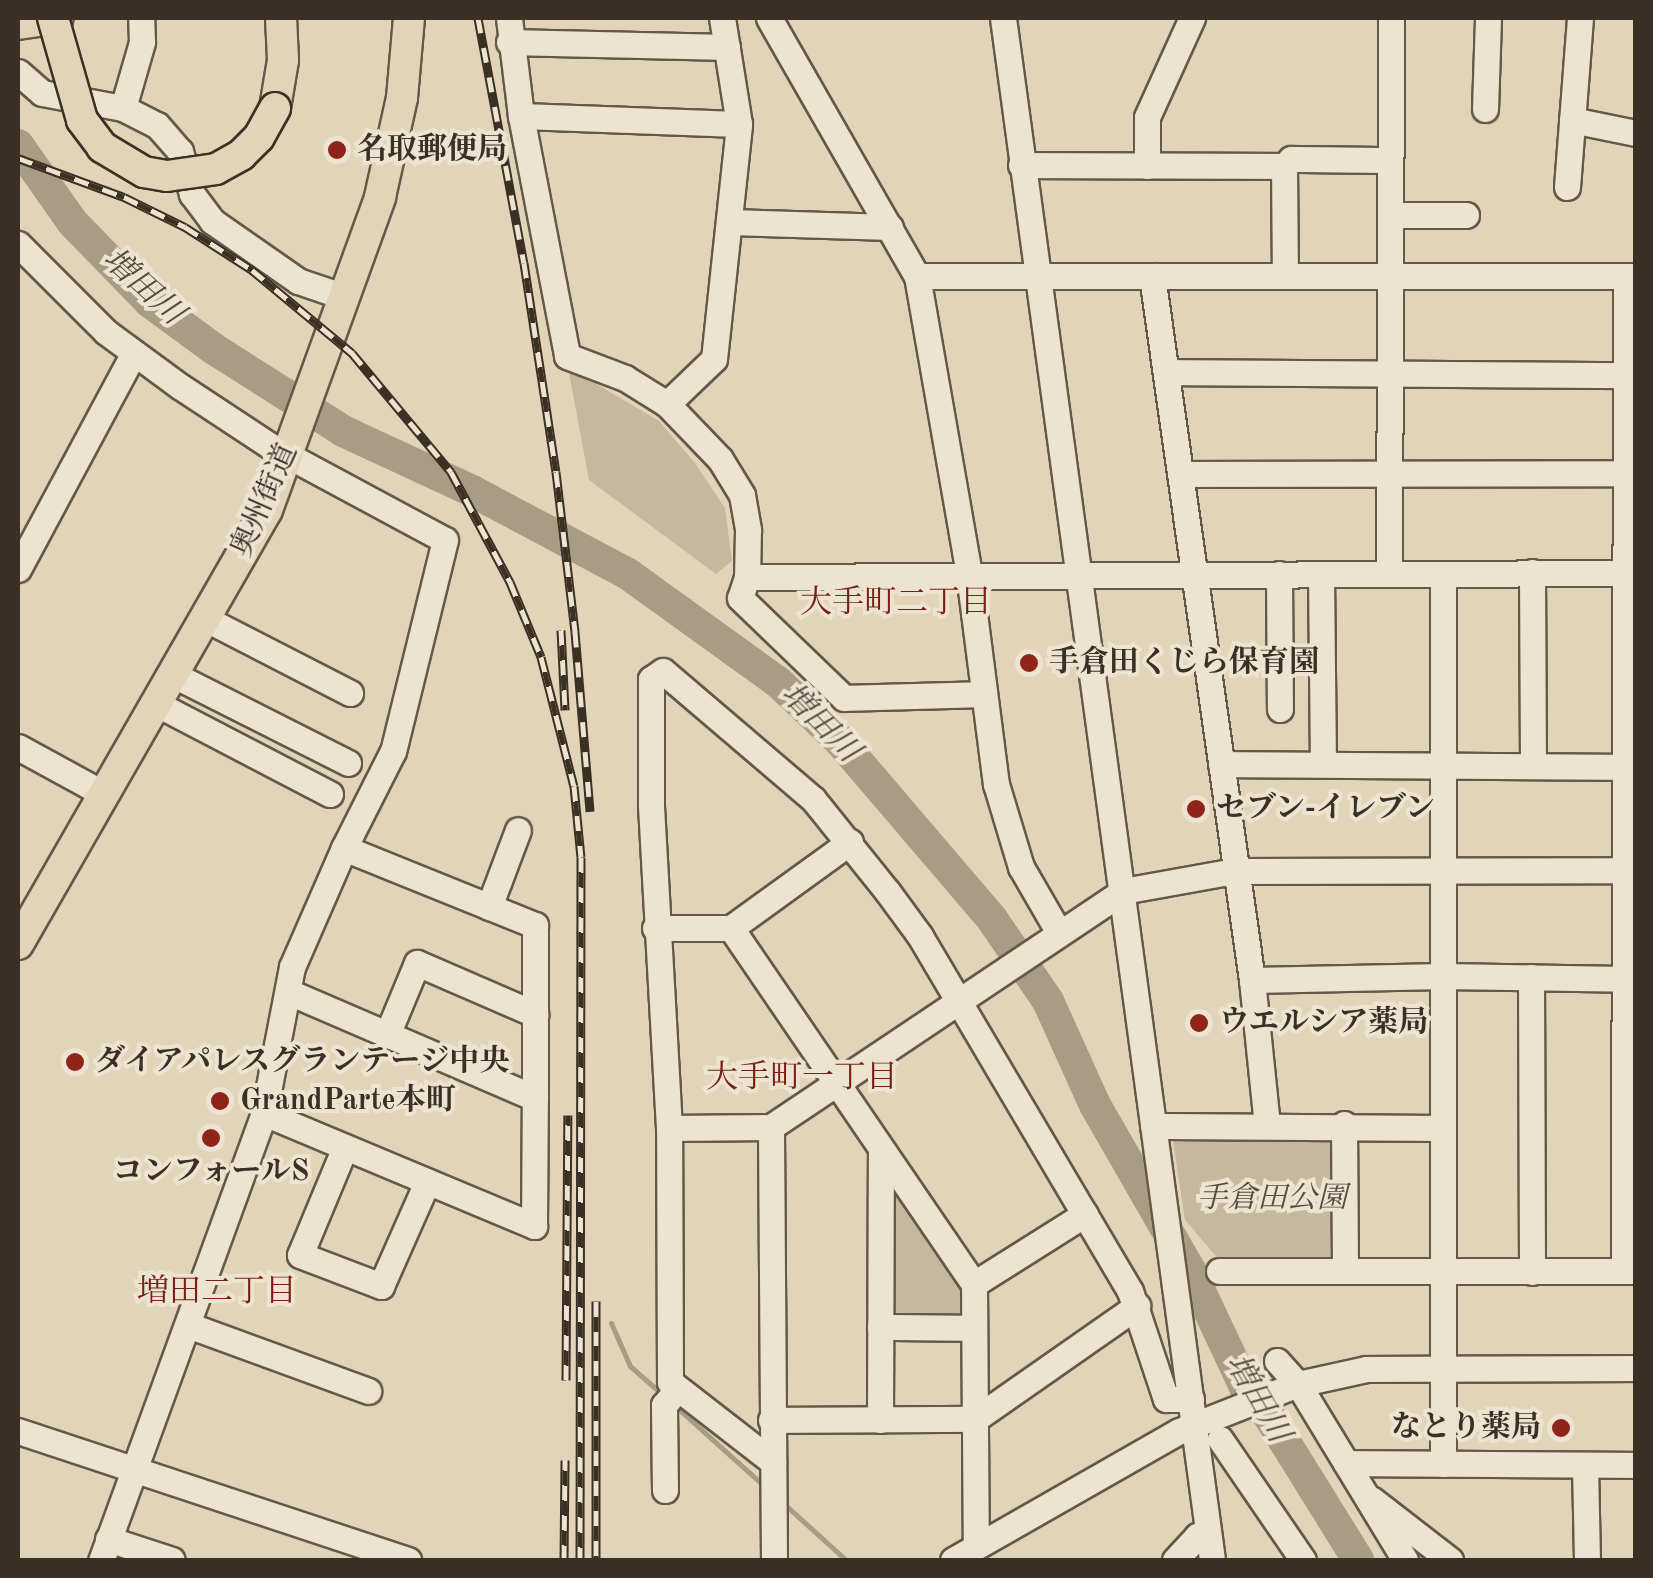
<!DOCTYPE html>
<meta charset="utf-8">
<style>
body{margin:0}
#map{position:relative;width:1653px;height:1578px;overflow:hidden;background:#e2d4b8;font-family:"Old Standard TT","Noto Serif JP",serif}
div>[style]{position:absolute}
.green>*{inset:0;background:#c5b89f}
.stream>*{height:5px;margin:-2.5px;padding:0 2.5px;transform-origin:2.5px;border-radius:2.5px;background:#a99c85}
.river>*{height:32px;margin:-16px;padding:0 16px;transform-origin:16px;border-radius:16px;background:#a99c85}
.roads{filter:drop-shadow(2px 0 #645948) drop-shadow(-2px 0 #645948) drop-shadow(0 2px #645948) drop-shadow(0 -2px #645948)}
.minor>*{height:25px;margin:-12.5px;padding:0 12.5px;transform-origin:12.5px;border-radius:12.5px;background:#ece3d1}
.major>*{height:30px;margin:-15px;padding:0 15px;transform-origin:15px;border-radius:15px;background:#e2d4b8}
.rail>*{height:9px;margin-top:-4.5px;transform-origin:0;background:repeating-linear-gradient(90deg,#ece3d1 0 15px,#3a3023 0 30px);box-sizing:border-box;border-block:2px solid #3a3023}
.bridges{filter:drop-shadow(2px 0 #3a3023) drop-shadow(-2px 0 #3a3023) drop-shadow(0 2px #3a3023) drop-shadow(0 -2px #3a3023)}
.major-bridge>*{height:30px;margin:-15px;padding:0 15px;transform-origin:15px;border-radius:15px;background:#e2d4b8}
.dots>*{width:28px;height:28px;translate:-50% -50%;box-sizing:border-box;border:5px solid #ece3d1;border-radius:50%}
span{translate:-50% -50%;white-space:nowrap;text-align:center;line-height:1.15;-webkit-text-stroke:8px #ece3d1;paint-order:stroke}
.poi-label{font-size:30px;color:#3a3023;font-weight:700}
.left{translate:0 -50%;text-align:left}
.right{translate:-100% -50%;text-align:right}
.street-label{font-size:30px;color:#3a3023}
.park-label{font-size:30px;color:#564b3c;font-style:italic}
.water-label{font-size:32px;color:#564b3c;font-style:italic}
.neighbourhood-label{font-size:32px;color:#7a1f14}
.frame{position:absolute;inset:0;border:20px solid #3a3023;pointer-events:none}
</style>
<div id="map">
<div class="green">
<div style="clip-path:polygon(568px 367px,659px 421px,695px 463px,725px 508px,732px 561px,716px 574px,589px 480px)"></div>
<div style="clip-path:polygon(1323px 1132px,1337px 1141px,1336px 1254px,1325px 1264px,1221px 1262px,1185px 1220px,1173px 1141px,1180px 1136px)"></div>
<div style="clip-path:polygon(896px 1185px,967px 1284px,966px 1316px,896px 1321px,887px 1314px,887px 1189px)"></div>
</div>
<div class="stream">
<div style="left:611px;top:1323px;width:47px;rotate:66.2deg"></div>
<div style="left:630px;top:1366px;width:43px;rotate:41.2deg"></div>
<div style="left:674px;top:1405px;width:118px;rotate:41.9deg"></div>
<div style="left:782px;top:1502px;width:86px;rotate:42.2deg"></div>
</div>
<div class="river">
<div style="left:18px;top:145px;width:95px;rotate:54.8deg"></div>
<div style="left:73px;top:223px;width:110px;rotate:45.7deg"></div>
<div style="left:150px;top:302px;width:79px;rotate:36.3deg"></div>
<div style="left:214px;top:349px;width:153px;rotate:32.4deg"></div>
<div style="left:343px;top:431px;width:142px;rotate:24.9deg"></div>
<div style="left:472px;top:491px;width:177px;rotate:28deg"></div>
<div style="left:628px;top:574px;width:185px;rotate:35.8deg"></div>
<div style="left:778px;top:682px;width:86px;rotate:43.6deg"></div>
<div style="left:840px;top:741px;width:234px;rotate:49.5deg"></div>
<div style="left:992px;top:919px;width:99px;rotate:55.7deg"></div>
<div style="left:1048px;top:1001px;width:114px;rotate:65.7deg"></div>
<div style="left:1095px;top:1105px;width:190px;rotate:60.1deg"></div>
<div style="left:1190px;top:1270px;width:129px;rotate:64.8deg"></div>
<div style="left:1245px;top:1387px;width:34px;rotate:50deg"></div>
<div style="left:1267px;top:1413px;width:173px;rotate:58.2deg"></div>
</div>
<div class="roads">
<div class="minor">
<div style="left:509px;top:18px;width:99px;rotate:83deg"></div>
<div style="left:769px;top:18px;width:297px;rotate:60.2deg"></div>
<div style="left:917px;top:276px;width:303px;rotate:80.1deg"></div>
<div style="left:969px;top:574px;width:212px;rotate:82.7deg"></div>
<div style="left:996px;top:784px;width:87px;rotate:73.2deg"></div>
<div style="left:1021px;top:867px;width:74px;rotate:60deg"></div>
<div style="left:1003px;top:18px;width:1556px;rotate:82.28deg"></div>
<div style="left:509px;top:42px;width:218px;rotate:1.3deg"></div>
<div style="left:18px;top:72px;width:32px;rotate:41deg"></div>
<div style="left:42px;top:93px;width:82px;rotate:10.5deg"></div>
<div style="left:123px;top:108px;width:38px;rotate:27deg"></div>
<div style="left:157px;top:125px;width:35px;rotate:49deg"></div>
<div style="left:180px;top:151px;width:45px;rotate:74.4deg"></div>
<div style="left:192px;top:194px;width:34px;rotate:53deg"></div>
<div style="left:212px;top:221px;width:105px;rotate:34.9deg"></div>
<div style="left:298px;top:281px;width:50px;rotate:18.8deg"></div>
<div style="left:123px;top:108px;width:69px;rotate:-73.9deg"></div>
<div style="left:142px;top:42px;width:24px;rotate:-92deg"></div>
<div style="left:1485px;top:109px;width:91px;rotate:-88.1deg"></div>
<div style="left:1572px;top:120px;width:65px;rotate:11.5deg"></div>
<div style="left:739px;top:124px;width:218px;rotate:-177.9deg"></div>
<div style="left:521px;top:116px;width:244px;rotate:79.1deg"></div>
<div style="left:567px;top:356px;width:62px;rotate:20.8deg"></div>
<div style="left:625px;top:378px;width:49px;rotate:31.8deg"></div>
<div style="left:667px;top:404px;width:76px;rotate:46.1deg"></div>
<div style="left:720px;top:459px;width:42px;rotate:58.6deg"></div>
<div style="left:742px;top:495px;width:36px;rotate:80deg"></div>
<div style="left:748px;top:530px;width:47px;rotate:91.2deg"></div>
<div style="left:747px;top:577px;width:22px;rotate:108deg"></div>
<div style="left:740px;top:598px;width:144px;rotate:43.9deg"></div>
<div style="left:844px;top:698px;width:140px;rotate:-1.6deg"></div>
<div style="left:1021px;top:165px;width:263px;rotate:0.2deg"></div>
<div style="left:1284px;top:166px;width:109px;rotate:89.5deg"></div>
<div style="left:1147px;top:166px;width:49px;rotate:-90deg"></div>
<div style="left:1147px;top:117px;width:109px;rotate:-65.6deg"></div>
<div style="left:1284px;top:166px;width:10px;rotate:-45deg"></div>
<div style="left:1291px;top:159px;width:99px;rotate:0.6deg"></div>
<div style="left:1567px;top:187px;width:169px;rotate:-85.6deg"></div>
<div style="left:1390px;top:215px;width:76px"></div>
<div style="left:730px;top:222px;width:160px;rotate:1.8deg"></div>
<div style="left:18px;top:244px;width:124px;rotate:45deg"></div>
<div style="left:106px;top:332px;width:93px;rotate:36.3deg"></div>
<div style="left:181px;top:387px;width:109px;rotate:33.4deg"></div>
<div style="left:272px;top:447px;width:196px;rotate:28.3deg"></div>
<div style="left:445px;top:540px;width:217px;rotate:103.8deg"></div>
<div style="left:393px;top:751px;width:109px;rotate:116.8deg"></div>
<div style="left:344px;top:848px;width:130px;rotate:113.6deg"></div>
<div style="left:292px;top:967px;width:149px;rotate:100.9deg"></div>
<div style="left:264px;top:1113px;width:476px;rotate:110deg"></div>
<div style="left:917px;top:276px;width:719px"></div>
<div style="left:1152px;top:276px;width:711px;rotate:81.92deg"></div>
<div style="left:1252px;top:980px;width:145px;rotate:84.1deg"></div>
<div style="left:1166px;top:372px;width:459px;rotate:0.4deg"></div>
<div style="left:667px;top:404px;width:65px;rotate:-43.8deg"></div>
<div style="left:714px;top:359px;width:236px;rotate:-83.9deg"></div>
<div style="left:739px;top:124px;width:107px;rotate:-99.1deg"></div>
<div style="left:1180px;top:474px;width:445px;rotate:-0.1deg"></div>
<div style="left:18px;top:569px;width:245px;rotate:-61.8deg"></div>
<div style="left:1532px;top:572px;width:193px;rotate:89.7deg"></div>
<div style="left:1389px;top:573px;width:555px;rotate:-89.79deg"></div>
<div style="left:1279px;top:574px;width:135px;rotate:89.6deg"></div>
<div style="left:1321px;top:574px;width:188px;rotate:89.4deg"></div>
<div style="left:747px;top:577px;width:889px;rotate:-0.26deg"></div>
<div style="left:206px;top:619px;width:162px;rotate:27.2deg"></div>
<div style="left:174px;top:675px;width:195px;rotate:26.8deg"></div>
<div style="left:157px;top:704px;width:195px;rotate:27.5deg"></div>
<div style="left:18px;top:747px;width:98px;rotate:28.7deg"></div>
<div style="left:1221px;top:764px;width:405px;rotate:0.4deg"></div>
<div style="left:344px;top:848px;width:206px;rotate:22deg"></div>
<div style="left:535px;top:925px;width:173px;rotate:90deg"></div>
<div style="left:489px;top:907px;width:82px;rotate:-69.4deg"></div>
<div style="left:655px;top:928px;width:76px"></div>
<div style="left:731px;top:928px;width:147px;rotate:-35.9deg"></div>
<div style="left:731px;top:928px;width:431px;rotate:55.7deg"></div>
<div style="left:974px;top:1284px;width:262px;rotate:89.6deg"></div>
<div style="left:1531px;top:977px;width:295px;rotate:89.8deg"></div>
<div style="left:1252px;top:980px;width:191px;rotate:-1.2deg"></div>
<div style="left:1443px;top:976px;width:183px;rotate:0.9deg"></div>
<div style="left:387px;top:1035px;width:78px;rotate:-67.4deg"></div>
<div style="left:417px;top:963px;width:129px;rotate:23.4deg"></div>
<div style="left:264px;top:1113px;width:293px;rotate:22.7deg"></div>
<div style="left:534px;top:1226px;width:128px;rotate:-89.6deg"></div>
<div style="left:535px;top:1098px;width:268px;rotate:-156.7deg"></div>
<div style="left:1344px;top:1124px;width:147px;rotate:89.6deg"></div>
<div style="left:1153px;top:1126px;width:289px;rotate:0.4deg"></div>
<div style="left:669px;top:1128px;width:102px;rotate:-0.6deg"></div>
<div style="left:345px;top:1147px;width:117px;rotate:112.6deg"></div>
<div style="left:300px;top:1255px;width:87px;rotate:20.9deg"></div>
<div style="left:381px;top:1286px;width:114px;rotate:-66.1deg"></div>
<div style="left:1219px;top:1271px;width:417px"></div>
<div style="left:1624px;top:1271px;width:995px;rotate:-89.88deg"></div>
<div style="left:974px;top:1284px;width:131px;rotate:-32.2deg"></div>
<div style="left:188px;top:1325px;width:192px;rotate:20.1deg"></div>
<div style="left:880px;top:1327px;width:94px;rotate:0.6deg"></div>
<div style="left:1277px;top:1361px;width:31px;rotate:48deg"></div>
<div style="left:1298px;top:1384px;width:206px;rotate:58.7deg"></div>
<div style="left:771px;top:1420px;width:204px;rotate:-0.3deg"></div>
<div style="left:975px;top:1419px;width:198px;rotate:-34.9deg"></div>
<div style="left:880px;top:1420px;width:271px;rotate:-89.8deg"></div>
<div style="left:18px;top:1431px;width:411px;rotate:18.3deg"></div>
<div style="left:1220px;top:1439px;width:147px;rotate:55.6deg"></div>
<div style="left:773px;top:1462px;width:130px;rotate:-142.2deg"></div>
<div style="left:670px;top:1382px;width:254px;rotate:-90.2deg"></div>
<div style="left:669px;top:1128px;width:324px;rotate:-93.2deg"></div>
<div style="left:651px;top:804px;width:125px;rotate:-90deg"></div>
<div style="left:651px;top:679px;width:14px;rotate:-34deg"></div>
<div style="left:663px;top:671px;width:197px;rotate:40.5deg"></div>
<div style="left:813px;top:799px;width:118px;rotate:51.2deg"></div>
<div style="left:887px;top:891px;width:56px;rotate:53.7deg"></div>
<div style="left:920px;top:936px;width:412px;rotate:59.4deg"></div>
<div style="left:1130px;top:1291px;width:114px;rotate:71.6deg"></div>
<div style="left:1166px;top:1399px;width:25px"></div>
<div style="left:1346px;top:1463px;width:290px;rotate:0.4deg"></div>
<div style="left:1443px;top:1464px;width:889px;rotate:-90deg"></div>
<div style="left:1585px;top:1465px;width:95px;rotate:88.8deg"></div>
<div style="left:665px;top:1490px;width:85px;rotate:-90.7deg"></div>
<div style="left:664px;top:1405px;width:21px;rotate:-49deg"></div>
<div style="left:1371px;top:1499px;width:100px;rotate:37.7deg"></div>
<div style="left:108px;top:1539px;width:67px;rotate:18.2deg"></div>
<div style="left:774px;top:1560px;width:433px;rotate:-90.4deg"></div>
<div style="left:771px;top:1127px;width:424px;rotate:-33.8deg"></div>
<div style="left:1123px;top:891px;width:113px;rotate:-10.2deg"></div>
<div style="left:1234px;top:871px;width:402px;rotate:-0.1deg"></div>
<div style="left:953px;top:1560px;width:260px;rotate:-29.7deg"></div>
<div style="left:1179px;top:1431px;width:128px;rotate:-21.6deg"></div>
<div style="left:1298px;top:1384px;width:70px;rotate:-12.4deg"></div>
<div style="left:1366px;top:1369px;width:270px;rotate:-0.2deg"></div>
<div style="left:1175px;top:1560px;width:33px;rotate:-47deg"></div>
<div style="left:1197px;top:1536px;width:11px;rotate:-10deg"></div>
</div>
<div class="major">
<div style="left:18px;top:24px;width:40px;rotate:-8.5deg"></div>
<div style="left:275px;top:108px;width:49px;rotate:-80.5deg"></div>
<div style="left:283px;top:60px;width:42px;rotate:-92.7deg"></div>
<div style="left:18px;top:944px;width:500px;rotate:-60.16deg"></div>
<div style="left:267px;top:510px;width:333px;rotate:-70.1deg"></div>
<div style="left:380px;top:197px;width:101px;rotate:-77.5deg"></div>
<div style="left:402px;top:98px;width:80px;rotate:-85deg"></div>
</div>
</div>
<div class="rail">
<div style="left:478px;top:18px;width:249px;rotate:79.4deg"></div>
<div style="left:524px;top:263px;width:211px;rotate:81.3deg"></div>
<div style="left:556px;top:472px;width:161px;rotate:83.2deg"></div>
<div style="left:575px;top:632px;width:180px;rotate:85.2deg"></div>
<div style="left:18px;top:158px;width:113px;rotate:20.2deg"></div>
<div style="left:124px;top:197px;width:68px;rotate:26.2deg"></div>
<div style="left:185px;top:227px;width:80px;rotate:32.7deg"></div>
<div style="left:252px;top:270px;width:130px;rotate:39.7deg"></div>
<div style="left:352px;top:353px;width:155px;rotate:50.2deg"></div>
<div style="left:451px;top:472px;width:125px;rotate:61.8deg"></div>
<div style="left:510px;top:582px;width:81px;rotate:67.5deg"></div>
<div style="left:541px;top:657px;width:133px;rotate:75.7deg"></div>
<div style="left:574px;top:786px;width:71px;rotate:84.4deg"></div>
<div style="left:581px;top:857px;width:703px;rotate:90.08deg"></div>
<div style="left:561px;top:630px;width:80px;rotate:87.1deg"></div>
<div style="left:596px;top:1301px;width:259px;rotate:90deg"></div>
<div style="left:566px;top:1380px;width:265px;rotate:-89.6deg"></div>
<div style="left:564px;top:1560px;width:100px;rotate:-89.4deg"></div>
</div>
<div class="bridges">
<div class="major-bridge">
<div style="left:53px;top:18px;width:106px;rotate:74.1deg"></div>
<div style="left:82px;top:120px;width:34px;rotate:53deg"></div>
<div style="left:102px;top:147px;width:49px;rotate:30.8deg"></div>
<div style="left:144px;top:172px;width:23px;rotate:10deg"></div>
<div style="left:167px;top:176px;width:49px;rotate:-8.1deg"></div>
<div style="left:216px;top:169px;width:29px;rotate:-29deg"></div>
<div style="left:241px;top:155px;width:25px;rotate:-45deg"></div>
<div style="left:259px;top:137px;width:33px;rotate:-61deg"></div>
</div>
</div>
<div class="dots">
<div style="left:337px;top:150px;background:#8f2418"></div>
<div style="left:1029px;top:663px;background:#8f2418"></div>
<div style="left:1196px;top:809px;background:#8f2418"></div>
<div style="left:1199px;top:1023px;background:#8f2418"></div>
<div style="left:75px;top:1062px;background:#8f2418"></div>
<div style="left:220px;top:1101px;background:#8f2418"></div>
<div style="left:211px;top:1138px;background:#8f2418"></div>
<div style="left:1561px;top:1428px;background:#8f2418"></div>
</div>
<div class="poi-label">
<span class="left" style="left:357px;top:150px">名取郵便局</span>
<span class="left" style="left:1049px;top:663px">手倉田くじら保育園</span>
<span class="left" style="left:1216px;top:809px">セブン-イレブン</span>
<span class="left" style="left:1219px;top:1023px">ウエルシア薬局</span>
<span class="left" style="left:95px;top:1062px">ダイアパレスグランテージ中央</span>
<span class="left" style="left:240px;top:1101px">GrandParte本町</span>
<span style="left:211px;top:1172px">コンフォールS</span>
<span class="right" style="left:1541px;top:1428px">なとり薬局</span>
</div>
<div class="street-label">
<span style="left:265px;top:501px;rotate:-66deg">奥州街道</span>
</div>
<div class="park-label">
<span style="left:1272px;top:1199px">手倉田公園</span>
</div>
<div class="water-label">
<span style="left:142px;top:288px;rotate:42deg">増田川</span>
<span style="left:819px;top:724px;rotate:45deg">増田川</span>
<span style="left:1256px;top:1399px;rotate:60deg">増田川</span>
</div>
<div class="neighbourhood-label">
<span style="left:896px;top:604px">大手町二丁目</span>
<span style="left:802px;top:1079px">大手町一丁目</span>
<span style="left:217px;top:1293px">増田二丁目</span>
</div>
<div class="frame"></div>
</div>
